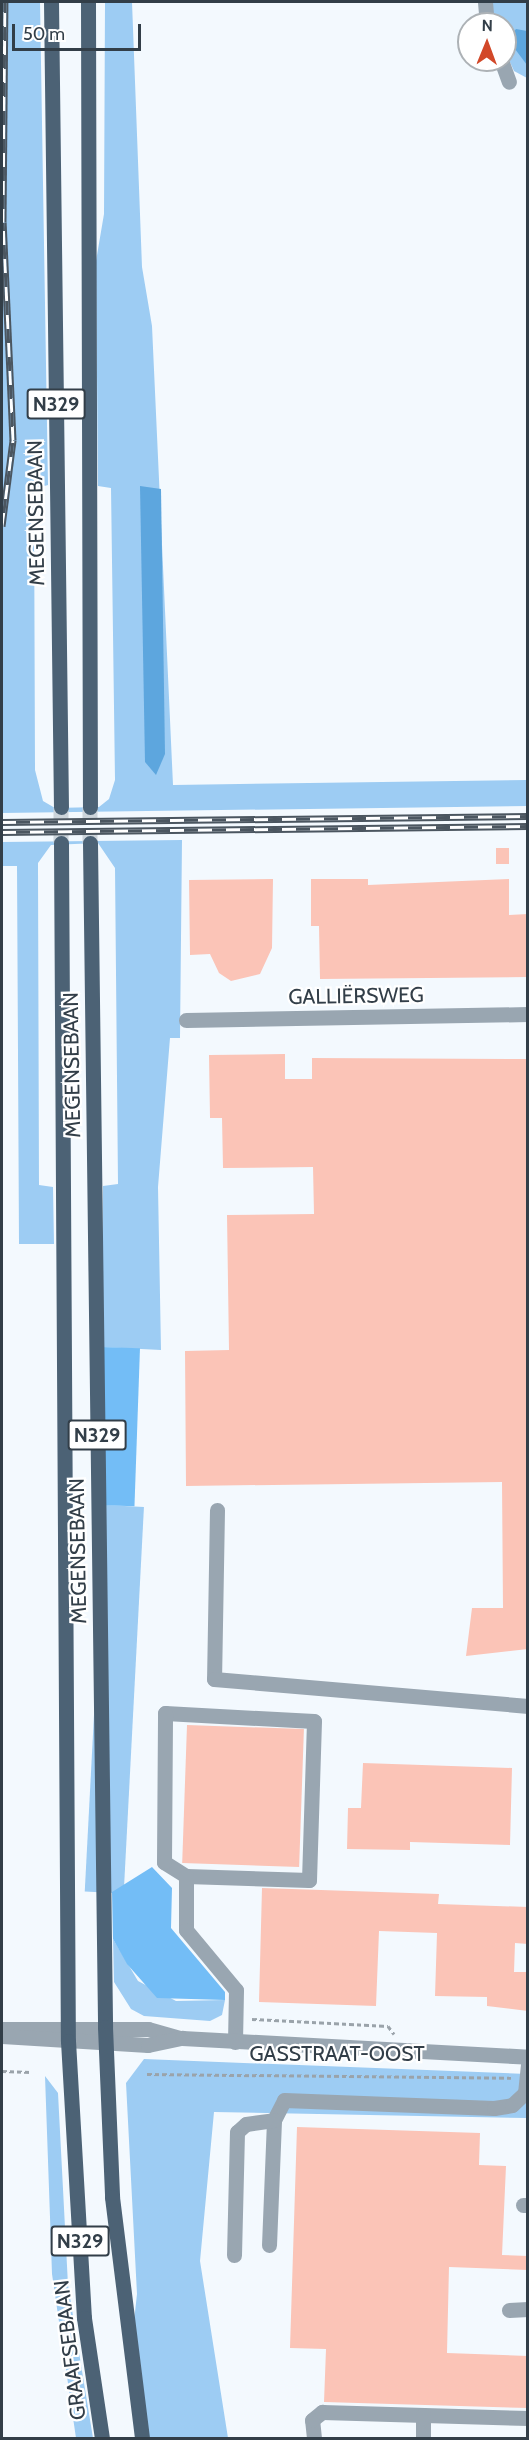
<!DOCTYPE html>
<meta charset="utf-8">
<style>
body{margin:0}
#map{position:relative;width:529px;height:2440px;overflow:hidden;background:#f3f9fe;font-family:Cabin,sans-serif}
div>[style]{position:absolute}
.green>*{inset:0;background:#9dccf3;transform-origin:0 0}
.forest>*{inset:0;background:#73bdf6;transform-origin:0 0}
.water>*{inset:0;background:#5da6de}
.building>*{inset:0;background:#fbc4b7;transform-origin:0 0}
.major-tunnel>*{height:15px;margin-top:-7.5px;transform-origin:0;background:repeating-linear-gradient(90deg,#ccd4da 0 15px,transparent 0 23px)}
.path>*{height:3px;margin-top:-1.5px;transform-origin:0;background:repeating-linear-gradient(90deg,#9aa3aa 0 4.5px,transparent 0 7.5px)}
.minor>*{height:15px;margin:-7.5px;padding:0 7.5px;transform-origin:7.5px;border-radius:7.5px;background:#99a6b1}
.major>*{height:15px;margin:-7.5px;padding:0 7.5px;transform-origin:7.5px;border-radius:7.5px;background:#4c6275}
.rail>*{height:7px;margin-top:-3.5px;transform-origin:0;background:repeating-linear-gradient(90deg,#fff 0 14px,#4b5660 0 28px);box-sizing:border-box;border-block:2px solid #4b5660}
span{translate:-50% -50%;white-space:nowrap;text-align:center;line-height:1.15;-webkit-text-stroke:4.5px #fff;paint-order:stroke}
.shield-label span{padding:2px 4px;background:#fff;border:2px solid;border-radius:4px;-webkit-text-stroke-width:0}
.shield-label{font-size:20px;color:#323e48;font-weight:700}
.street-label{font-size:21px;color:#323e48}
.frame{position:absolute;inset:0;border:3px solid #323e48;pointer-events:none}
.north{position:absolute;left:457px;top:12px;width:60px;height:60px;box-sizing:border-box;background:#fff;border:2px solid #adb2b6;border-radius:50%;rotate:1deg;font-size:16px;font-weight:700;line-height:24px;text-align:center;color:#323e48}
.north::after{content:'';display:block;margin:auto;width:21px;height:27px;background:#d24829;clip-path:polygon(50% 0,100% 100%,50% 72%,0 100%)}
.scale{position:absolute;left:12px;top:24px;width:129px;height:27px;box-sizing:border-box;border:3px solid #323e48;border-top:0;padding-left:8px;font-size:18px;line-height:21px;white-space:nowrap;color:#323e48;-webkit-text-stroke:4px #fff;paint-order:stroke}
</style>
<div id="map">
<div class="green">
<div style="clip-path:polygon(2px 2px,40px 2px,48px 485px,34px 489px,35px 770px,43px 801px,55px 808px,99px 807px,109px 799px,115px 780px,111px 488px,98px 486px,96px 261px,104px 214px,105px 2px,132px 2px,142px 267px,152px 326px,173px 785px,527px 780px,527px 806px,2px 813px)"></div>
<div style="clip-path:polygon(492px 2px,527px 2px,527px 78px,514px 71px,505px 51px,505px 24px,493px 24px)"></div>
<div style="clip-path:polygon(182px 840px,180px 1038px,170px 1038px,158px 1187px,161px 1350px,102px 1347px,103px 1186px,118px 1184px,115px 868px,98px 843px,51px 845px,38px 863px,39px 1185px,53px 1187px,54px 1244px,19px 1244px,17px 866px,2px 866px,2px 842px)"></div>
<div style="left:105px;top:1505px;width:39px;height:387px;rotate:3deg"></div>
<div style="clip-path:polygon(113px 1939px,138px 1981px,176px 2001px,225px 2000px,222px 2015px,210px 2021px,144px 2016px,131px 2009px,114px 1982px)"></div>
<div style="clip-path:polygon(144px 2059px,527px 2074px,527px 2118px,214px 2112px,200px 2261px,228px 2438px,149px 2438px,133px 2330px,137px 2294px,126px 2083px)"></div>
<div style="clip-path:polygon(45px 2076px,58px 2093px,68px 2285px,93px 2438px,76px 2438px,52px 2274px)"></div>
</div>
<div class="forest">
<div style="left:102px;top:1347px;width:38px;height:158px;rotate:2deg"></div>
<div style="clip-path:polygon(152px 1867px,172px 1888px,171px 1928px,225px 1992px,225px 2000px,157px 1998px,127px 1964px,113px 1939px,112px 1892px)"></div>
</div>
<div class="water">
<div style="clip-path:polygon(516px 29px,527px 31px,527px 65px,515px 49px,511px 35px)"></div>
<div style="clip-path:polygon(140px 486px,161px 489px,165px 754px,156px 775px,145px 762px)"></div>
</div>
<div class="building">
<div style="left:496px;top:848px;width:13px;height:16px"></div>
<div style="clip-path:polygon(273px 879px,272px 948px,260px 974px,231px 981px,219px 973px,210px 954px,190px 955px,189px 880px)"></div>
<div style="clip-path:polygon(311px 879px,368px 879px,368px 885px,509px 879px,509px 915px,528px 914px,528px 977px,320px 979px,319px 926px,311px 926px)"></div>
<div style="clip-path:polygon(285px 1054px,285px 1079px,312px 1079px,312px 1058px,528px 1059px,528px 1649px,466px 1656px,472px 1608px,503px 1608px,502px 1482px,186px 1486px,185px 1351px,229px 1350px,227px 1215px,314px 1214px,313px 1167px,223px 1168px,222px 1118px,210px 1118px,209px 1055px)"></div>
<div style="left:187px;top:1725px;width:117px;height:138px;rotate:2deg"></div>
<div style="clip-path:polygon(363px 1763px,512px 1768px,510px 1845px,410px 1842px,410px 1850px,347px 1849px,348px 1808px,361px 1808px)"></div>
<div style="clip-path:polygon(262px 1888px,439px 1894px,438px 1904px,528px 1907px,528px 1944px,515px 1943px,514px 1972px,528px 1972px,528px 2011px,487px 2006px,487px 1997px,435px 1996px,437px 1933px,379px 1931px,376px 2006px,259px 2002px)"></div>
<div style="clip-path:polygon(297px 2127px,480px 2133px,479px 2165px,506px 2166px,502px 2255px,528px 2256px,528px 2270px,449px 2267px,447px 2353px,528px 2356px,528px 2408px,324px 2402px,326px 2349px,290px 2348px)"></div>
</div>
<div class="major-tunnel">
<div style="left:90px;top:807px;width:36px;rotate:90deg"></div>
<div style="left:61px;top:843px;width:36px;rotate:-90deg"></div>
</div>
<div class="path">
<div style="left:252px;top:2019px;width:136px;rotate:2.9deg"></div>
<div style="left:388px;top:2026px;width:10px;rotate:53deg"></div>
<div style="left:2px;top:2071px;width:29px;rotate:2deg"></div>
<div style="left:147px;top:2074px;width:364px;rotate:0.6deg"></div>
</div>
<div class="minor">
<div style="left:485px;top:2px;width:22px;rotate:85deg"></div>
<div style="left:501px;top:60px;width:23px;rotate:70deg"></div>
<div style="left:186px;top:1020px;width:342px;rotate:-1deg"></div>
<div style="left:217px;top:1510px;width:169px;rotate:91deg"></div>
<div style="left:214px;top:1679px;width:315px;rotate:4.9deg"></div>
<div style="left:165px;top:1713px;width:149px;rotate:3.1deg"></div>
<div style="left:314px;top:1721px;width:159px;rotate:91.8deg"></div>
<div style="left:309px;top:1880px;width:123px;rotate:-178.1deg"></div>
<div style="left:186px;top:1876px;width:26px;rotate:-148deg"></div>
<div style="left:164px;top:1862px;width:149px;rotate:-89.6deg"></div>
<div style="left:186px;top:1876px;width:54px;rotate:90deg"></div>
<div style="left:186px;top:1930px;width:78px;rotate:50.2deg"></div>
<div style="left:236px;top:1990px;width:52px;rotate:91.1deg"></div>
<div style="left:2px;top:2029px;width:146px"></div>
<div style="left:148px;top:2029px;width:32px;rotate:16deg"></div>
<div style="left:2px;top:2036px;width:146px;rotate:3.5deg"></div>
<div style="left:148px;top:2045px;width:35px;rotate:-12deg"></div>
<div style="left:182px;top:2038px;width:347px;rotate:3.1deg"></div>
<div style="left:523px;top:2205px;width:5px"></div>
<div style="left:269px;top:2245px;width:125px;rotate:-87.7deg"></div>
<div style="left:274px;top:2120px;width:22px;rotate:-63deg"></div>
<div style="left:284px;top:2100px;width:210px;rotate:2.2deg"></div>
<div style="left:494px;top:2108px;width:18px;rotate:-9deg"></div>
<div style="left:512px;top:2105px;width:18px;rotate:-43deg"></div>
<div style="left:525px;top:2093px;width:30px;rotate:-84deg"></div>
<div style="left:234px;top:2255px;width:123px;rotate:-88.6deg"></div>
<div style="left:237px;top:2132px;width:12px;rotate:-42deg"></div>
<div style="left:246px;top:2124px;width:28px;rotate:-8deg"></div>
<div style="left:509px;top:2310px;width:19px;rotate:-3deg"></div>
<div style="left:314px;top:2438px;width:18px;rotate:-96deg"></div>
<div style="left:312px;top:2420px;width:13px;rotate:-39deg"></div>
<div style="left:322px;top:2412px;width:206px;rotate:1.7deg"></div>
<div style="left:423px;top:2438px;width:23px;rotate:-90deg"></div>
</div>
<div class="major">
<div style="left:51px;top:2px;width:805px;rotate:89.29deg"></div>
<div style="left:88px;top:2px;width:805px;rotate:89.86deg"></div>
<div style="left:61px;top:843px;width:1198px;rotate:89.67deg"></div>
<div style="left:68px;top:2041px;width:277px;rotate:86.7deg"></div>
<div style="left:84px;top:2318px;width:121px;rotate:81.5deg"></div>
<div style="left:90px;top:843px;width:1184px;rotate:89.27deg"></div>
<div style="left:105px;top:2027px;width:170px;rotate:87.6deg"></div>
<div style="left:112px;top:2197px;width:243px;rotate:82.9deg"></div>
</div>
<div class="rail">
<div style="left:2px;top:526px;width:87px;rotate:-82.7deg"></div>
<div style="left:13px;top:440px;width:218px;rotate:-92.6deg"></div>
<div style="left:3px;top:222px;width:220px;rotate:-89.5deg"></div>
<div style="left:2px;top:822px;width:526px;rotate:-0.65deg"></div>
<div style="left:2px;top:832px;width:526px;rotate:-0.65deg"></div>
</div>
<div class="shield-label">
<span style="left:56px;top:404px">N329</span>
<span style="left:97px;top:1435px">N329</span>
<span style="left:80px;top:2241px">N329</span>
</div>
<div class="street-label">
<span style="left:36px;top:513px;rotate:-91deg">MEGENSEBAAN</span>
<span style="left:356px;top:996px;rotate:-1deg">GALLIËRSWEG</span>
<span style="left:72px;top:1065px;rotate:-91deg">MEGENSEBAAN</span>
<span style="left:78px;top:1551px;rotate:-91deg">MEGENSEBAAN</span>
<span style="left:337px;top:2054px">GASSTRAAT-OOST</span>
<span style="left:70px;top:2350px;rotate:-97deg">GRAAFSEBAAN</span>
</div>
<div class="frame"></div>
<div class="north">N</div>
<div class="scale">50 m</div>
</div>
